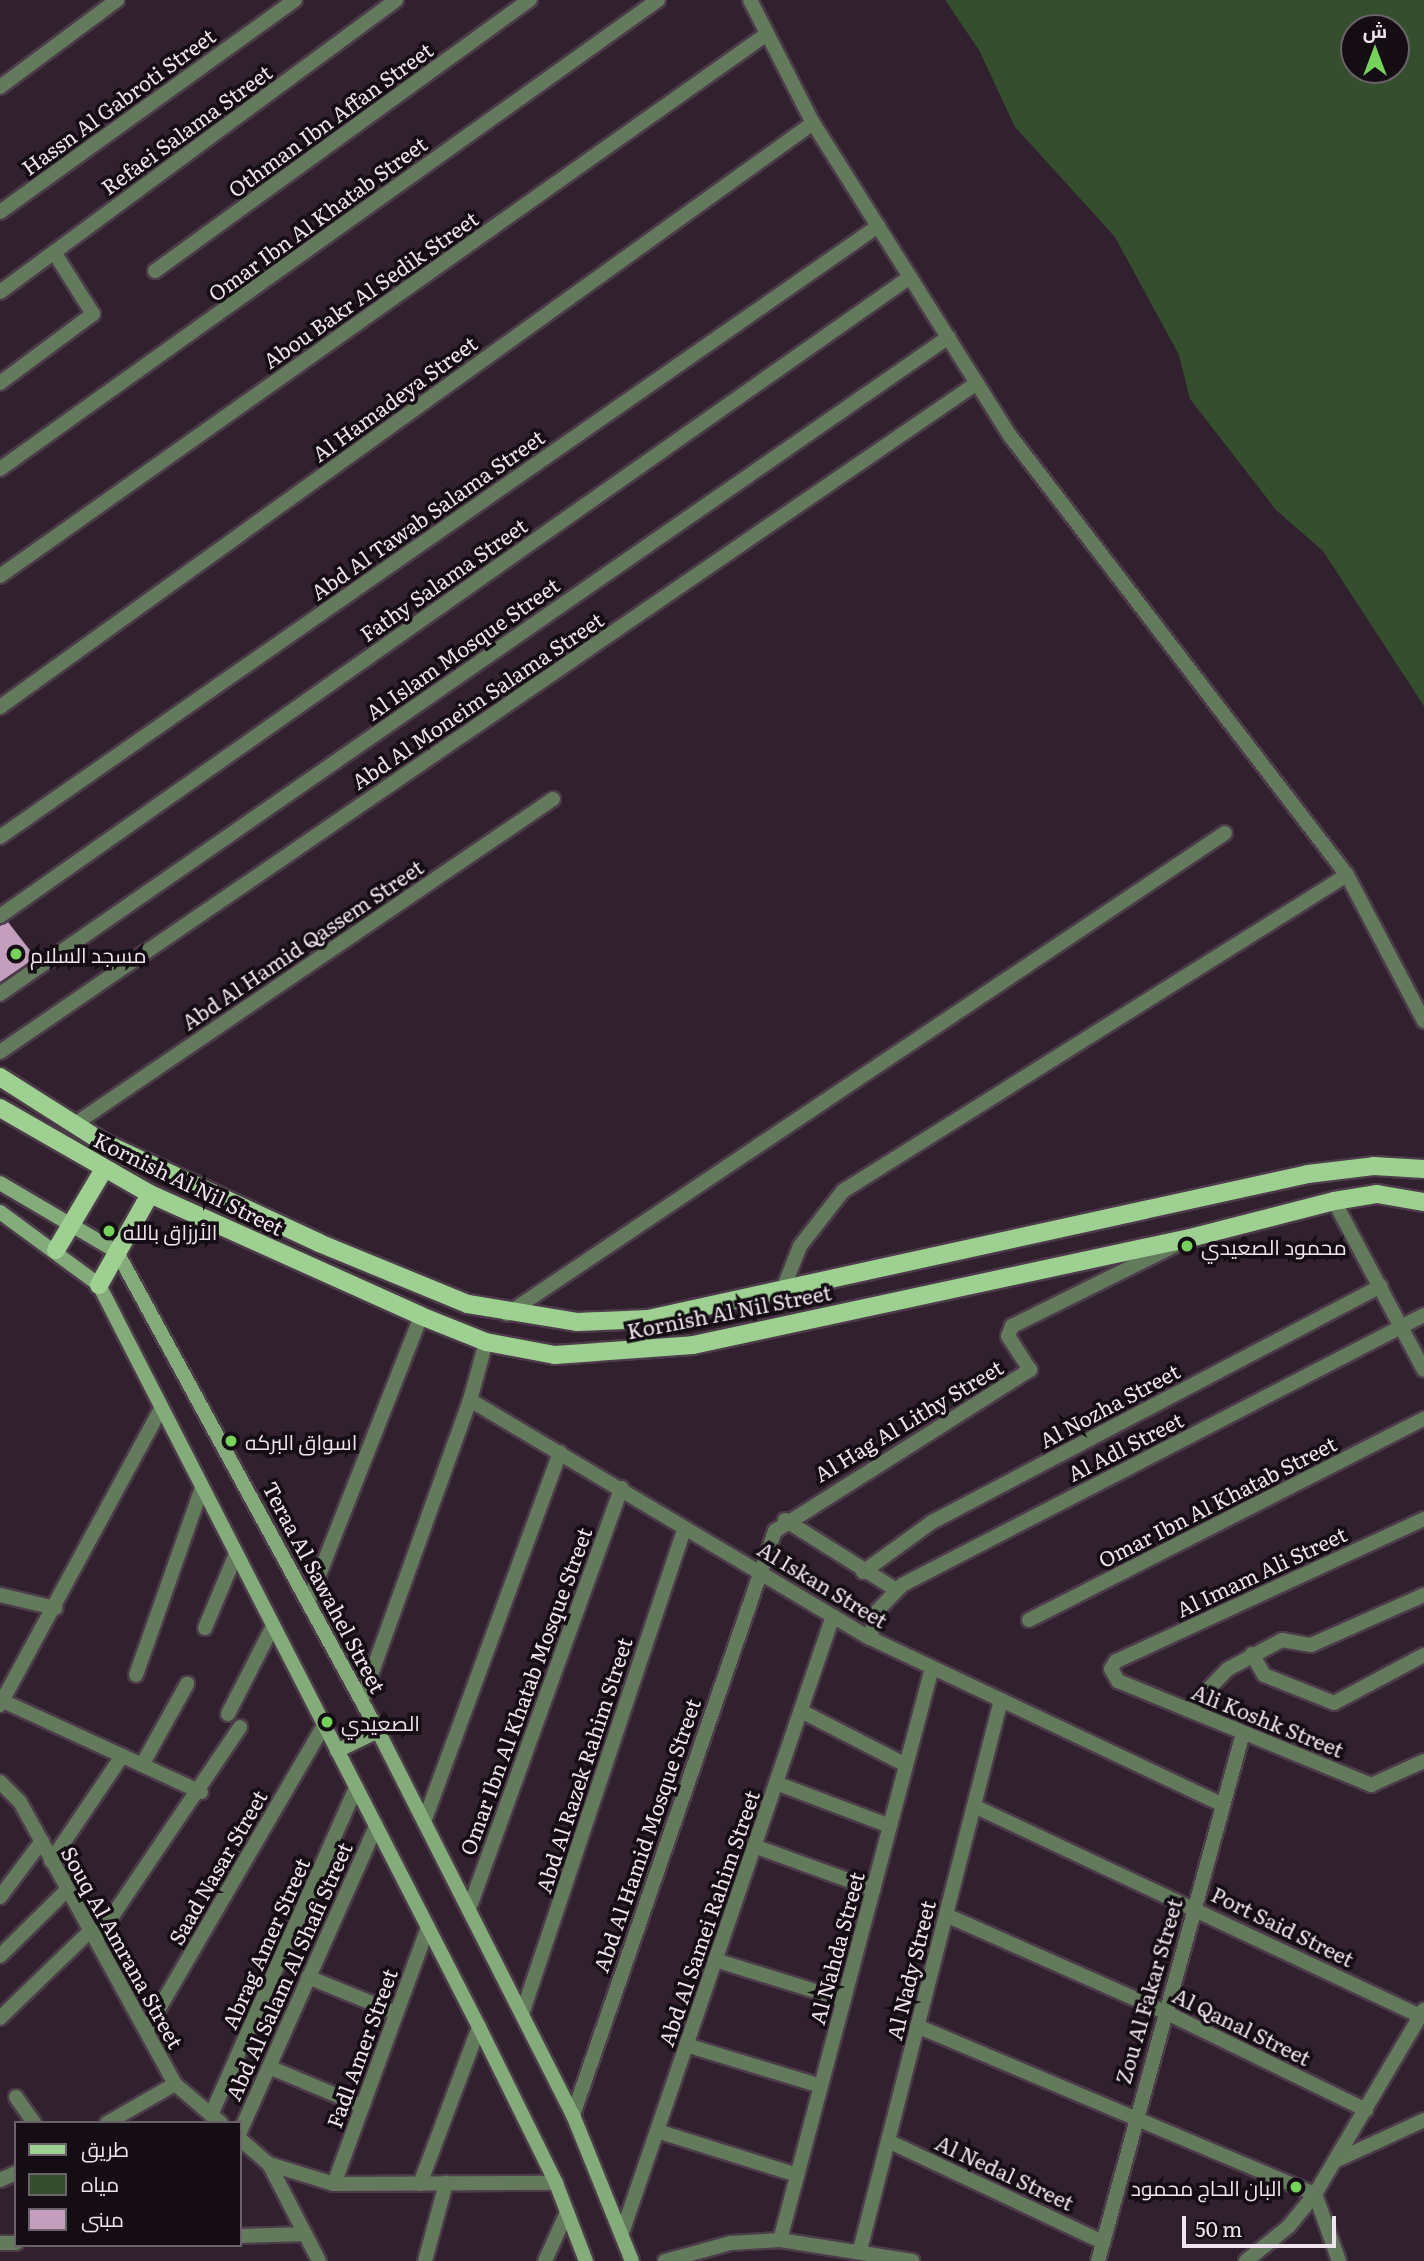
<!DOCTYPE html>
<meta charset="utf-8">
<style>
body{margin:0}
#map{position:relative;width:1424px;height:2261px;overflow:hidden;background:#31202e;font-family:Literata,Cairo,serif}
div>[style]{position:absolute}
.water>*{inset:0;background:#354e2e}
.building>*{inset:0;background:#c49ebd}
.roads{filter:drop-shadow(2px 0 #4c3b49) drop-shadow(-2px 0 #4c3b49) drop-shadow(0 2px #4c3b49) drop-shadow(0 -2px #4c3b49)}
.minor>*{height:14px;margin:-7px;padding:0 7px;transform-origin:7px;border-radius:7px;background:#637b5c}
.secondary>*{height:14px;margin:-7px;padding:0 7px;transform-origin:7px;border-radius:7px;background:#84ac7a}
.primary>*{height:18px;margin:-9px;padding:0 9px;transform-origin:9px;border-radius:9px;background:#9ed191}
.dots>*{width:19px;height:19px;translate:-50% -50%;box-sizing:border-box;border:4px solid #140d13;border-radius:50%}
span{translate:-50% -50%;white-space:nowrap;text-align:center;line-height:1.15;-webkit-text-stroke:7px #140d13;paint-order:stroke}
.street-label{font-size:21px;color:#efe3ed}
.poi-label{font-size:21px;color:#efe3ed}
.left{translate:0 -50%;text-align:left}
.right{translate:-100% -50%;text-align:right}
.legend{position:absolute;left:14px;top:2121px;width:228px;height:126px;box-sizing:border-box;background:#140d13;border:2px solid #6c636a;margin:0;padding:9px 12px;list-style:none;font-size:21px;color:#efe3ed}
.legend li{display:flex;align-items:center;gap:14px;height:35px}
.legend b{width:35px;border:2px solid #6c636a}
.north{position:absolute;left:1340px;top:14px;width:70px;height:70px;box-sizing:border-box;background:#140d13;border:2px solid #6c636a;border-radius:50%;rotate:0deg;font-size:19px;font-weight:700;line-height:28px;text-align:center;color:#efe3ed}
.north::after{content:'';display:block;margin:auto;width:24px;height:32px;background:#75d25b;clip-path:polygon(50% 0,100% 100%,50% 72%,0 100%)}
.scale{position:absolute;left:1182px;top:2216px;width:154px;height:32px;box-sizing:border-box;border:4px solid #efe3ed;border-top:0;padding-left:9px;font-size:21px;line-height:24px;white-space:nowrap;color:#efe3ed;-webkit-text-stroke:5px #140d13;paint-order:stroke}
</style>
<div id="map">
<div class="water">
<div style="clip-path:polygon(evenodd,945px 0,1424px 0,1424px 706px,1323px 551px,1276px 510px,1190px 399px,1179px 355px,1115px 237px,1015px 127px,979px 50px,945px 0,1354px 28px,1396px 28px,1396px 70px,1354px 70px,1354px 28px)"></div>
</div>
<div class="building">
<div style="clip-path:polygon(8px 922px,36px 958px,0 982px,0 926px)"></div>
</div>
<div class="roads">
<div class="minor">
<div style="left:750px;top:0;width:138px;rotate:62.9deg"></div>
<div style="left:813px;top:123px;width:371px;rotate:57.8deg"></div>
<div style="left:1011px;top:437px;width:552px;rotate:52.51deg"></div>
<div style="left:1347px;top:875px;width:165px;rotate:62.2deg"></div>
<div style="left:0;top:87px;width:146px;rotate:-36.6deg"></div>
<div style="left:0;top:212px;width:363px;rotate:-35.7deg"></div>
<div style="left:155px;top:271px;width:463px;rotate:-35.9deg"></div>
<div style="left:0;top:292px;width:492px;rotate:-36.4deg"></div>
<div style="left:0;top:383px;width:116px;rotate:-36.6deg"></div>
<div style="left:93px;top:314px;width:73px;rotate:-122.2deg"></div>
<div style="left:0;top:469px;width:808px;rotate:-35.48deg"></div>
<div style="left:0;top:576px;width:936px;rotate:-35.25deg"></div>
<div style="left:0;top:707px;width:1001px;rotate:-35.69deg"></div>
<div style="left:0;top:837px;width:1070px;rotate:-34.83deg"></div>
<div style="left:0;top:916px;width:1112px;rotate:-35.08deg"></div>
<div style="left:0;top:994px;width:1154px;rotate:-34.7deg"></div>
<div style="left:0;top:1052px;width:1184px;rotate:-34.4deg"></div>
<div style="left:75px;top:1124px;width:578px;rotate:-34.21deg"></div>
<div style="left:1334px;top:1201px;width:191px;rotate:62deg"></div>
<div style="left:783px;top:1289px;width:46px;rotate:-68.4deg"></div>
<div style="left:800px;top:1246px;width:70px;rotate:-52deg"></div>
<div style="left:843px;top:1191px;width:595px;rotate:-32.09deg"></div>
<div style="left:507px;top:1314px;width:864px;rotate:-33.82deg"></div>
<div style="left:486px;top:1342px;width:60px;rotate:105.4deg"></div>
<div style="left:470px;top:1400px;width:465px;rotate:30.8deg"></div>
<div style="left:870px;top:1638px;width:391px;rotate:25.3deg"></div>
<div style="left:1424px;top:1519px;width:339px;rotate:155.2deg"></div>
<div style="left:1116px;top:1661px;width:9px;rotate:122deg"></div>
<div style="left:1111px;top:1669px;width:14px;rotate:60deg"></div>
<div style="left:1118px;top:1681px;width:274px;rotate:22.3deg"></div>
<div style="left:1371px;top:1785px;width:58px;rotate:-24.4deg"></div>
<div style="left:785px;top:1520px;width:130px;rotate:32.1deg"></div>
<div style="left:863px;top:1572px;width:85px;rotate:-35.9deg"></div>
<div style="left:932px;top:1522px;width:507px;rotate:-27.73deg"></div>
<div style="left:0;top:1595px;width:57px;rotate:13.3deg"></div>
<div style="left:310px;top:1598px;width:303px;rotate:-68.5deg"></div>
<div style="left:1029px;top:1620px;width:443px;rotate:-27deg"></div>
<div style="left:205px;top:1628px;width:80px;rotate:-67.3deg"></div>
<div style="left:870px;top:1638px;width:28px;rotate:-75deg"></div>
<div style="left:877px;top:1611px;width:36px;rotate:-46deg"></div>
<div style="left:902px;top:1585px;width:588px;rotate:-27.35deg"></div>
<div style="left:1252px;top:1654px;width:24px;rotate:60deg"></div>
<div style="left:1264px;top:1675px;width:75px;rotate:21.8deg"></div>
<div style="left:1334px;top:1703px;width:102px;rotate:-28.1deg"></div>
<div style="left:136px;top:1675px;width:198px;rotate:-70.6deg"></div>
<div style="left:362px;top:1700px;width:319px;rotate:-70.2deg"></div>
<div style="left:3px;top:1701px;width:218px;rotate:24.7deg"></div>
<div style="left:0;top:1705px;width:336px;rotate:-61.5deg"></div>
<div style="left:1188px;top:1710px;width:57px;rotate:-45.7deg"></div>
<div style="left:1228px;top:1669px;width:61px;rotate:-28.2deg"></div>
<div style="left:1282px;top:1640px;width:29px;rotate:10deg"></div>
<div style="left:1311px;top:1645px;width:124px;rotate:-23.9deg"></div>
<div style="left:801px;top:1711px;width:118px;rotate:27.2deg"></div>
<div style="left:228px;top:1714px;width:99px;rotate:-62.9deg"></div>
<div style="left:142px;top:1765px;width:93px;rotate:-60.9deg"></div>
<div style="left:0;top:1782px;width:28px;rotate:45deg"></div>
<div style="left:20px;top:1802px;width:322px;rotate:61.2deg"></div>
<div style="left:175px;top:2084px;width:60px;rotate:40.3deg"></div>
<div style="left:776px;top:1783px;width:122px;rotate:20.7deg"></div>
<div style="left:974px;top:1806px;width:494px;rotate:25.2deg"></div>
<div style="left:424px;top:1822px;width:394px;rotate:-69.8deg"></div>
<div style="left:754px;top:1846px;width:127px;rotate:19.9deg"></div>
<div style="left:51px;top:1861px;width:127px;rotate:-55.9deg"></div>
<div style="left:0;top:1897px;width:70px;rotate:-53.1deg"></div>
<div style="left:469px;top:1909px;width:448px;rotate:-70.1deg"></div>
<div style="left:946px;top:1915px;width:237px;rotate:23.9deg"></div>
<div style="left:1163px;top:2011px;width:226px;rotate:26deg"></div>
<div style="left:96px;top:1940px;width:257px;rotate:-55.9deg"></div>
<div style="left:0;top:1956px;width:95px;rotate:-44.6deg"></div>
<div style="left:715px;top:1960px;width:135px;rotate:17.2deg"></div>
<div style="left:308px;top:1977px;width:95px;rotate:22.2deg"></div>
<div style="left:522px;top:2014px;width:510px;rotate:-71.49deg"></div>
<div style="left:0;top:2018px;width:127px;rotate:-44deg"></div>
<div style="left:917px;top:2026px;width:432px;rotate:22.9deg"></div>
<div style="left:1315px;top:2194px;width:71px;rotate:70.3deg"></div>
<div style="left:146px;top:2031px;width:354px;rotate:-59.8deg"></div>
<div style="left:686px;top:2045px;width:141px;rotate:16.9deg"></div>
<div style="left:269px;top:2067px;width:101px;rotate:22.8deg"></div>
<div style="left:16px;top:2097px;width:32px;rotate:55deg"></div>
<div style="left:211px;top:2115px;width:358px;rotate:-66.1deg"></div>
<div style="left:573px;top:2115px;width:618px;rotate:-70.92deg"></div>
<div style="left:775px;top:1531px;width:302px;rotate:-32.3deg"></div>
<div style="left:1030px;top:1370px;width:40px;rotate:-122.9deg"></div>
<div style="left:1008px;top:1336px;width:11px;rotate:-68deg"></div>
<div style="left:1012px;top:1326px;width:183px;rotate:-26.3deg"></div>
<div style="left:107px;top:2123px;width:78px;rotate:-29.8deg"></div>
<div style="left:657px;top:2131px;width:147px;rotate:17.4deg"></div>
<div style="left:240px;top:2132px;width:335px;rotate:-66deg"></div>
<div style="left:240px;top:2139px;width:38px;rotate:41deg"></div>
<div style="left:269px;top:2164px;width:68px;rotate:17.1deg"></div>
<div style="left:334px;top:2184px;width:222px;rotate:-0.3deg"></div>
<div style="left:888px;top:2141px;width:238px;rotate:25.2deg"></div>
<div style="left:1335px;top:2161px;width:98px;rotate:-24.7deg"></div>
<div style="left:269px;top:2164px;width:109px;rotate:62.7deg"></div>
<div style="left:0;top:2180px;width:17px;rotate:-24deg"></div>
<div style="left:334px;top:2184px;width:274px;rotate:-69.9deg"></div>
<div style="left:420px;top:2184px;width:168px;rotate:-69.4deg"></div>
<div style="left:622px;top:2233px;width:652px;rotate:-71.12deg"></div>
<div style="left:240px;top:2236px;width:65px;rotate:-1.8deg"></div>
<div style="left:780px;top:2240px;width:592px;rotate:-75.12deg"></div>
<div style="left:0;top:2243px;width:16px"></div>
<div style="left:860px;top:2250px;width:568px;rotate:-75.62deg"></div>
<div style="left:425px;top:2261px;width:81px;rotate:-74.9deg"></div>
<div style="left:545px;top:2261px;width:54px;rotate:-65.8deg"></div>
<div style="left:665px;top:2261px;width:68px;rotate:-15.3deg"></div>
<div style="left:731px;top:2243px;width:49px;rotate:-3.5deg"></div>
<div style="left:780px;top:2240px;width:134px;rotate:9deg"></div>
<div style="left:1098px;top:2261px;width:548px;rotate:-74.64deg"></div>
<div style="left:1246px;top:2261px;width:55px;rotate:-39.1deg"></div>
<div style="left:1289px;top:2226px;width:41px;rotate:-50.9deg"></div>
<div style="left:1315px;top:2194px;width:214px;rotate:-59.4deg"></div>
</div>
<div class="secondary">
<div style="left:0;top:1183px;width:136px;rotate:30.5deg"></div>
<div style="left:117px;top:1252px;width:545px;rotate:61.41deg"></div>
<div style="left:378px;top:1731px;width:431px;rotate:63.1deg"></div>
<div style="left:573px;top:2115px;width:157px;rotate:68deg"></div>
<div style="left:0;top:1212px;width:123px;rotate:36.4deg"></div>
<div style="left:99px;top:1285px;width:834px;rotate:62.88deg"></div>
<div style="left:479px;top:2027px;width:174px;rotate:63.7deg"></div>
<div style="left:556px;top:2183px;width:84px;rotate:69deg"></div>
<div style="left:337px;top:1751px;width:46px;rotate:-26deg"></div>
</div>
<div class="primary">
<div style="left:0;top:1077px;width:123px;rotate:32.4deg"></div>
<div style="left:104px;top:1143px;width:237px;rotate:24.9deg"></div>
<div style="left:319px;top:1243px;width:161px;rotate:22.3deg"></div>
<div style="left:468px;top:1304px;width:110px;rotate:9.4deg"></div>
<div style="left:577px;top:1322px;width:71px;rotate:-2.4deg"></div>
<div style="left:648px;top:1319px;width:676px;rotate:-12.39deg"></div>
<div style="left:1308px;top:1174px;width:66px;rotate:-6.9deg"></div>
<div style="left:1374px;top:1166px;width:50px;rotate:3.4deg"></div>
<div style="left:0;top:1108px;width:173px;rotate:29.8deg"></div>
<div style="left:150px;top:1194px;width:297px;rotate:24.2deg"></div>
<div style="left:421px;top:1316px;width:70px;rotate:21.8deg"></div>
<div style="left:486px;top:1342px;width:70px;rotate:10.7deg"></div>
<div style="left:555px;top:1355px;width:138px;rotate:-4.1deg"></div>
<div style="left:693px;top:1345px;width:508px;rotate:-12.15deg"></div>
<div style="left:1190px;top:1238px;width:149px;rotate:-14.4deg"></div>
<div style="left:1334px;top:1201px;width:44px;rotate:-9.2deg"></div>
<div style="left:1377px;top:1194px;width:48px;rotate:9.7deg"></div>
<div style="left:56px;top:1250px;width:94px;rotate:-59.3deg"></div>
<div style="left:99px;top:1285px;width:104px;rotate:-60.7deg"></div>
</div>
</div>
<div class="dots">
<div style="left:16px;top:954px;background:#75d25b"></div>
<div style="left:109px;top:1231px;background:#75d25b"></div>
<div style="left:1187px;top:1246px;background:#75d25b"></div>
<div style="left:231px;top:1441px;background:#75d25b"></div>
<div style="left:327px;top:1722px;background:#75d25b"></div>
<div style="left:1296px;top:2187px;background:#75d25b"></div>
</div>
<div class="street-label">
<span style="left:118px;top:101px;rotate:-36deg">Hassn Al Gabroti Street</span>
<span style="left:330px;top:119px;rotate:-36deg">Othman Ibn Affan Street</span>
<span style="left:186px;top:129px;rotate:-36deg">Refaei Salama Street</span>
<span style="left:317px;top:218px;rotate:-36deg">Omar Ibn Al Khatab Street</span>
<span style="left:370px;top:289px;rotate:-35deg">Abou Bakr Al Sedik Street</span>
<span style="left:394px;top:398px;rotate:-36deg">Al Hamadeya Street</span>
<span style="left:427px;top:514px;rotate:-35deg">Abd Al Tawab Salama Street</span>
<span style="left:443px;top:579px;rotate:-35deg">Fathy Salama Street</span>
<span style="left:462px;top:648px;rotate:-35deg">Al Islam Mosque Street</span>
<span style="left:477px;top:700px;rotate:-34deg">Abd Al Moneim Salama Street</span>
<span style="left:302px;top:944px;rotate:-34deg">Abd Al Hamid Qassem Street</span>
<span style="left:189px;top:1183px;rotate:26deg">Kornish Al Nil Street</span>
<span style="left:729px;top:1311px;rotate:-11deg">Kornish Al Nil Street</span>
<span style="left:1109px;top:1405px;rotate:-28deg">Al Nozha Street</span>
<span style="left:908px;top:1420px;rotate:-31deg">Al Hag Al Lithy Street</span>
<span style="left:1125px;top:1446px;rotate:-27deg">Al Adl Street</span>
<span style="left:1217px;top:1501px;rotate:-27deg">Omar Ibn Al Khatab Street</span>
<span style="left:1261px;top:1571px;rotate:-25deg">Al Imam Ali Street</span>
<span style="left:823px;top:1584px;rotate:31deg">Al Iskan Street</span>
<span style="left:325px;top:1587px;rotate:62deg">Teraa Al Sawahel Street</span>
<span style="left:525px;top:1691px;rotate:-70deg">Omar Ibn Al Khatab Mosque Street</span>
<span style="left:1268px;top:1720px;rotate:22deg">Ali Koshk Street</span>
<span style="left:583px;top:1765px;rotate:-72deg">Abd Al Razek Rahim Street</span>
<span style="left:646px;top:1835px;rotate:-71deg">Abd Al Hamid Mosque Street</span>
<span style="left:217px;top:1867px;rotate:-60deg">Saad Nasar Street</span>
<span style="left:708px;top:1918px;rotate:-71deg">Abd Al Samei Rahim Street</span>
<span style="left:1283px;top:1926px;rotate:26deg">Port Said Street</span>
<span style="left:265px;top:1943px;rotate:-66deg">Abrag Amer Street</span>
<span style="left:123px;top:1947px;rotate:61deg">Souq Al Amrana Street</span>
<span style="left:836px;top:1948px;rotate:-75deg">Al Nahda Street</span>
<span style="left:910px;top:1970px;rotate:-76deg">Al Nady Street</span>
<span style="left:288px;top:1971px;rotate:-66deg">Abd Al Salam Al Shafi Street</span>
<span style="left:1148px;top:1991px;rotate:-74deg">Zou Al Fakar Street</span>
<span style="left:1242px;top:2026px;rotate:26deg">Al Qanal Street</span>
<span style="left:361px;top:2048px;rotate:-70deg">Fadl Amer Street</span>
<span style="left:1005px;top:2172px;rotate:25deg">Al Nedal Street</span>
</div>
<div class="poi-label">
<span class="left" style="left:30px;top:954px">مسجد السلام</span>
<span class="left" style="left:123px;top:1231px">الأرزاق بالله</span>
<span class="left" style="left:1201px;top:1246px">محمود الصعيدي</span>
<span class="left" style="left:245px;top:1441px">اسواق البركه</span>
<span class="left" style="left:341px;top:1722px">الصعيدي</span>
<span class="right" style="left:1282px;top:2187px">البان الحاج محمود</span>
</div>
<ul class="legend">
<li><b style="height:9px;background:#9ed191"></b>طريق</li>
<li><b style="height:19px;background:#354e2e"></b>مياه</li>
<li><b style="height:19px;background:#c49ebd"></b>مبنى</li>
</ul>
<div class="north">ش</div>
<div class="scale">50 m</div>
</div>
